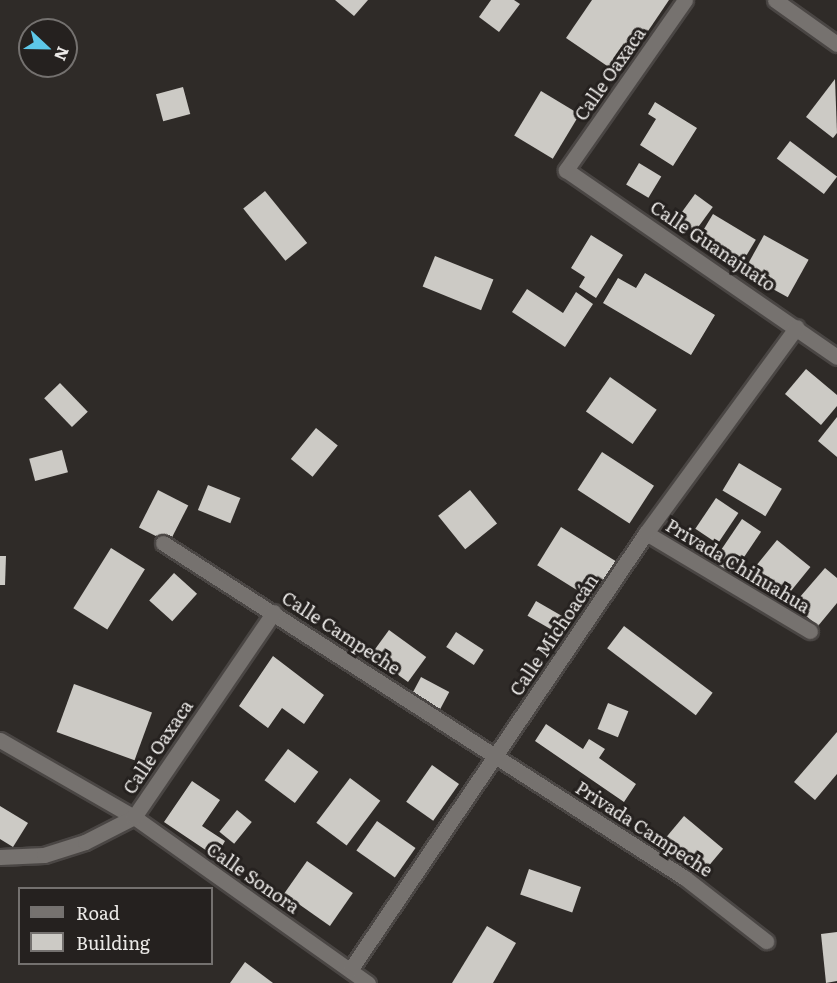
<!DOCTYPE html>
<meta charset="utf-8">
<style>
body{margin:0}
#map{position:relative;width:837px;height:983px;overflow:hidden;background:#2f2b28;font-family:Literata,serif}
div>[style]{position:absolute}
.building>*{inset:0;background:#cccac5;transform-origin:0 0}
.roads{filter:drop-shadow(2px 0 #4a4644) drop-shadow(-2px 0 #4a4644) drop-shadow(0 2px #4a4644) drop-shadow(0 -2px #4a4644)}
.minor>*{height:15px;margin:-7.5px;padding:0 7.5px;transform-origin:7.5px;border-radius:7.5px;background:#76726f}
span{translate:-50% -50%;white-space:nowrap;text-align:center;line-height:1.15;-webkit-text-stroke:6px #25211f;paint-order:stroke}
.street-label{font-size:18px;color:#ebe9e7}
.legend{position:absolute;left:18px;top:887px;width:195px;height:78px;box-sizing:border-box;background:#25211f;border:2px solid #74716f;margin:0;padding:8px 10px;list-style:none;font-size:18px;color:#ebe9e7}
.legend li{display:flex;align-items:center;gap:12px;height:30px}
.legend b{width:30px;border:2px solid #74716f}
.north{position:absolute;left:18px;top:18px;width:60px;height:60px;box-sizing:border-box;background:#25211f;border:2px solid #74716f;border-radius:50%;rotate:112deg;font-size:16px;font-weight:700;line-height:24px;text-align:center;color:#ebe9e7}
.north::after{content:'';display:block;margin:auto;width:21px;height:27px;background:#5dc7e8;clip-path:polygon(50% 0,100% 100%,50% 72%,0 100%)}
</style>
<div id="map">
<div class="building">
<div style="clip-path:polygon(335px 0,368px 0,354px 16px)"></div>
<div style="clip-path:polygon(491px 0,514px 0,520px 4px,499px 32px,479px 17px)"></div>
<div style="clip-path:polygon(592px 0,669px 0,619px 74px,566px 38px)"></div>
<div style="clip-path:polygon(835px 79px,837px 133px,833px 138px,806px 117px)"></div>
<div style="left:183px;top:87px;width:28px;height:28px;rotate:75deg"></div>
<div style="left:541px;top:91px;width:45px;height:52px;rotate:31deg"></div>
<div style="clip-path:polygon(655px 102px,697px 128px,673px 166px,640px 145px,656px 119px,648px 114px)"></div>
<div style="left:790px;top:141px;width:59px;height:22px;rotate:37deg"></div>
<div style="left:639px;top:163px;width:26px;height:25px;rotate:31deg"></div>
<div style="left:265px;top:191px;width:67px;height:28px;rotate:51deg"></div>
<div style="left:695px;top:194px;width:22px;height:34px;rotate:36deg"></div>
<div style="left:713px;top:214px;width:50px;height:27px;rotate:31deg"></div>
<div style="clip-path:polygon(591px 235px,623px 255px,596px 298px,579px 287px,585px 277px,571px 268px)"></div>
<div style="left:764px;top:235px;width:51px;height:43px;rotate:29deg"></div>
<div style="left:435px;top:256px;width:63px;height:33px;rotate:22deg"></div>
<div style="clip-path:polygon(645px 273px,715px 315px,691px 355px,603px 303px,618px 278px,636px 288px)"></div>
<div style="clip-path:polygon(527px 289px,563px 313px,576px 292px,593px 304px,565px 347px,512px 312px)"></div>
<div style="clip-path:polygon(806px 369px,837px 395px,837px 406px,821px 425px,785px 394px)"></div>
<div style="left:610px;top:377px;width:57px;height:42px;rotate:35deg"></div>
<div style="left:60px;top:383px;width:40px;height:22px;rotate:46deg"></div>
<div style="clip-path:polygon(837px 417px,837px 457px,818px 441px)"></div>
<div style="left:316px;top:428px;width:28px;height:40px;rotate:39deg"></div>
<div style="left:62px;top:450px;width:23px;height:34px;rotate:75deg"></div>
<div style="left:602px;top:452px;width:62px;height:45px;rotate:33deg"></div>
<div style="left:739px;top:463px;width:50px;height:32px;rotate:31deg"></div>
<div style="left:208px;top:485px;width:35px;height:27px;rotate:22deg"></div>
<div style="left:158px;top:490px;width:34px;height:42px;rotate:27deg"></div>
<div style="left:470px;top:490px;width:43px;height:41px;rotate:51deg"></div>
<div style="left:716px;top:498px;width:27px;height:37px;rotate:34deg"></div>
<div style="left:742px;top:519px;width:23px;height:52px;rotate:34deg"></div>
<div style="left:561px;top:527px;width:68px;height:45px;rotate:32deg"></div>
<div style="left:777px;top:540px;width:43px;height:47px;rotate:39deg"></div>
<div style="left:111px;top:548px;width:40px;height:71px;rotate:32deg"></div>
<div style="clip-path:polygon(0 556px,6px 556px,5px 585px,0 585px)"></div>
<div style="clip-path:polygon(825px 568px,837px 578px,837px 603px,818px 626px,793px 605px)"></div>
<div style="left:174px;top:573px;width:31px;height:37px;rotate:42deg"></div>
<div style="left:536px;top:601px;width:42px;height:17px;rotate:30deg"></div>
<div style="left:624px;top:626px;width:111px;height:28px;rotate:37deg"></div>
<div style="left:389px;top:630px;width:46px;height:31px;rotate:36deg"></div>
<div style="left:456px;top:632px;width:33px;height:18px;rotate:33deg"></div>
<div style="clip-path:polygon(273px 656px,324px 695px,304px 724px,282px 708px,268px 728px,239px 706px)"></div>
<div style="left:421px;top:677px;width:32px;height:26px;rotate:28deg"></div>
<div style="left:74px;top:684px;width:83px;height:51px;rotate:20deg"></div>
<div style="left:608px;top:703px;width:22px;height:28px;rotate:22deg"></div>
<div style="clip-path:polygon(546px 724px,583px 749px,589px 739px,605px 749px,599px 758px,636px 784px,624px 802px,535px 741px)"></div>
<div style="clip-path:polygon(837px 732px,837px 774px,815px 800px,794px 782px)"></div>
<div style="left:288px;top:749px;width:38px;height:39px;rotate:37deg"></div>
<div style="left:432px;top:765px;width:33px;height:45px;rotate:35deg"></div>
<div style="left:350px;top:778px;width:38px;height:56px;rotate:37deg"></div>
<div style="clip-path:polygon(192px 781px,220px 800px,202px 826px,225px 841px,216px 857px,164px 822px)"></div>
<div style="clip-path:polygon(0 806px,28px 823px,13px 847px,0 839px)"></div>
<div style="left:237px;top:810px;width:19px;height:28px;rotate:39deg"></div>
<div style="left:684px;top:816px;width:51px;height:29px;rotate:40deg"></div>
<div style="left:377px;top:821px;width:47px;height:36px;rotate:35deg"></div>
<div style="left:307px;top:861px;width:56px;height:40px;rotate:35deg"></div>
<div style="left:529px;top:869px;width:55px;height:27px;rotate:19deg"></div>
<div style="clip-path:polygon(487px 926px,516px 943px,493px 983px,452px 983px)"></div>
<div style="clip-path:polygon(837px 932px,837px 981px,826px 983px,821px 934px)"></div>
<div style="clip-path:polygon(245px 962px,273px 983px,230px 983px)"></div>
</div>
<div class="roads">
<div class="minor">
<div style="left:685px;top:0;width:208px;rotate:125deg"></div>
<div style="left:566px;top:170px;width:329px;rotate:34.6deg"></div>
<div style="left:775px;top:0;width:76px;rotate:35.4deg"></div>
<div style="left:646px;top:533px;width:191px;rotate:30.9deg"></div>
<div style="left:163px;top:543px;width:620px;rotate:32.69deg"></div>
<div style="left:685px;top:878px;width:103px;rotate:37.9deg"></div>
<div style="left:0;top:740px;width:155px;rotate:29.9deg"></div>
<div style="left:134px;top:817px;width:287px;rotate:35.4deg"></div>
<div style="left:0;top:857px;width:44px;rotate:-2.6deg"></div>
<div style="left:44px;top:855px;width:43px;rotate:-17.6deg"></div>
<div style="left:85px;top:842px;width:55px;rotate:-27deg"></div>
<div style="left:134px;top:817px;width:248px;rotate:-55.7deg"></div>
<div style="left:350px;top:970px;width:528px;rotate:-55.89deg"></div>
<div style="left:646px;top:533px;width:255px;rotate:-53.8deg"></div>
</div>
</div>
<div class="street-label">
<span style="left:610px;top:74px;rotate:-55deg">Calle Oaxaca</span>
<span style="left:713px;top:246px;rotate:34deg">Calle Guanajuato</span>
<span style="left:738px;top:566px;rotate:31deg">Privada Chihuahua</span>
<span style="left:341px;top:633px;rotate:33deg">Calle Campeche</span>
<span style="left:554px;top:635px;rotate:-56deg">Calle Michoacán</span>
<span style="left:158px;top:747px;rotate:-56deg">Calle Oaxaca</span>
<span style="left:644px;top:829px;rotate:33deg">Privada Campeche</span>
<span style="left:253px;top:878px;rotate:35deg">Calle Sonora</span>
</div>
<ul class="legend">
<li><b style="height:8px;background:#76726f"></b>Road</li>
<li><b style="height:16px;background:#cccac5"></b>Building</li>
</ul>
<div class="north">N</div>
</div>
